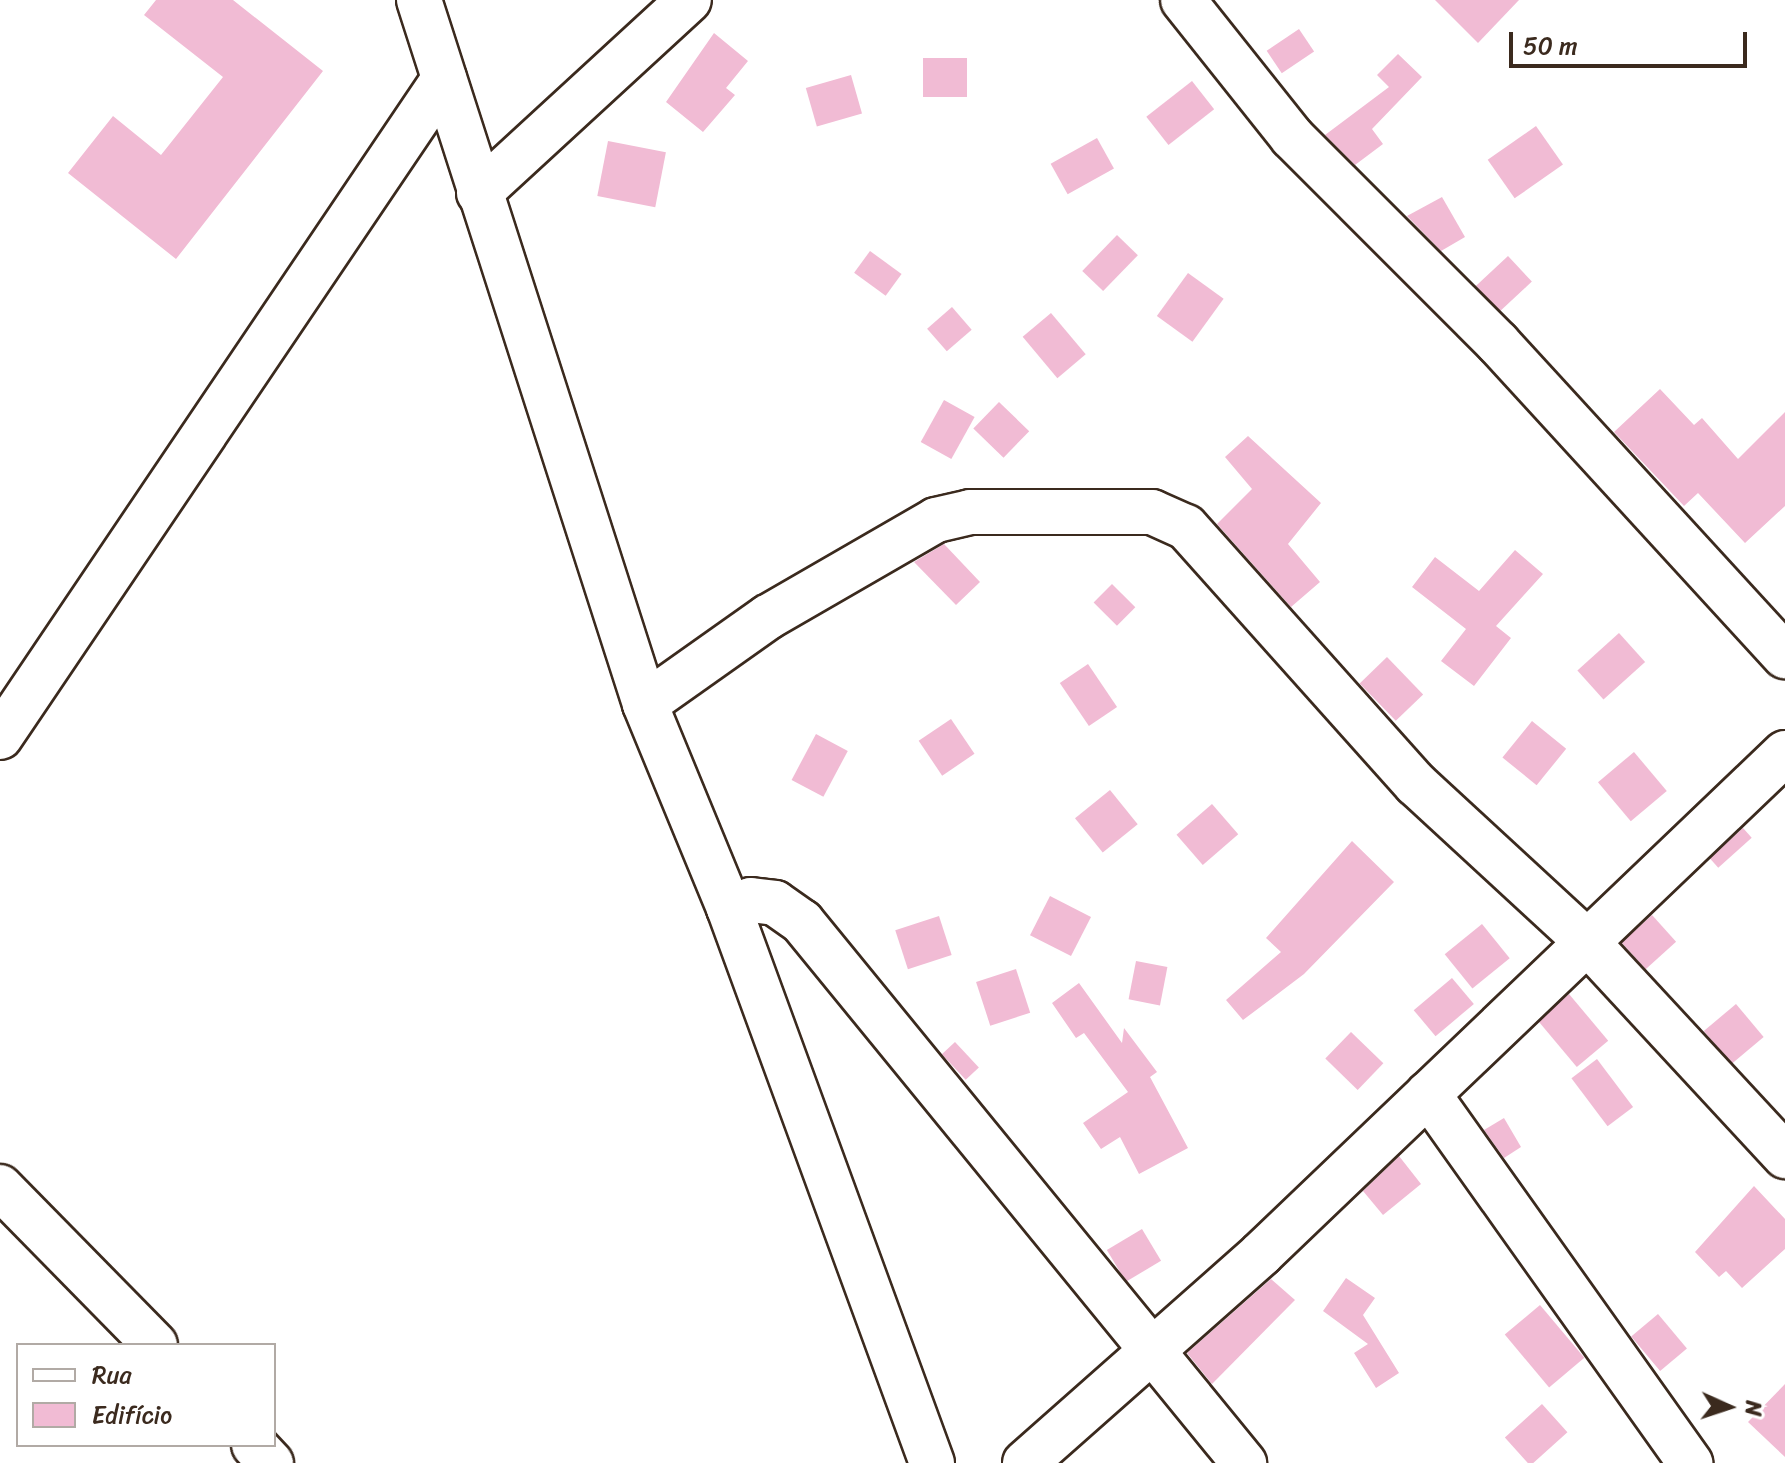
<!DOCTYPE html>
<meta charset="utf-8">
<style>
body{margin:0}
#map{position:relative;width:1785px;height:1463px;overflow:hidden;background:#fff;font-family:Sriracha,sans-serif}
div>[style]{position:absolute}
.building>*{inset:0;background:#f1bbd4;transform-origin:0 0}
.roads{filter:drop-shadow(2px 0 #3b2a1e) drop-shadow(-2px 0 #3b2a1e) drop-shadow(0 2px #3b2a1e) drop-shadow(0 -2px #3b2a1e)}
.minor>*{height:44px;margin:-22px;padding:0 22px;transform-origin:22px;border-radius:22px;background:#fff}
.major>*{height:44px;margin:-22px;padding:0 22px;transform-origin:22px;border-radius:22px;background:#fff}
span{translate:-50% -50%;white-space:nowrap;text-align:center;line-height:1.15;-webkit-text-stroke:6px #fff;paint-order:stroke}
.legend{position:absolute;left:16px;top:1343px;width:260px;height:104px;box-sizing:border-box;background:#fff;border:2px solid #b1aaa5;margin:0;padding:10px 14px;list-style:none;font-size:24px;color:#3b2a1e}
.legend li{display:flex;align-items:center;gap:16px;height:40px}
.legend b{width:40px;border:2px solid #b1aaa5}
.north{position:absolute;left:1689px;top:1367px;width:80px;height:80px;-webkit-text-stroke:6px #fff;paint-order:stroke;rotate:93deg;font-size:22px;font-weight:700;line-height:32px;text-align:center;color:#3b2a1e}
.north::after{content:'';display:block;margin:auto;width:28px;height:36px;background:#3b2a1e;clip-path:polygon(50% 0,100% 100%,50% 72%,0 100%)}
.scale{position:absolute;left:1509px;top:32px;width:238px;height:36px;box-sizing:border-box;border:4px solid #3b2a1e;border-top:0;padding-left:10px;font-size:24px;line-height:28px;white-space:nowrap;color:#3b2a1e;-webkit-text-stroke:6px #fff;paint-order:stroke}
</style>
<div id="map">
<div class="building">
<div style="clip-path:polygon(156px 0,233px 0,323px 71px,176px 259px,68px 173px,113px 116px,161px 155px,223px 77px,144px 15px)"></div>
<div style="clip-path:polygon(1435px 0,1519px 0,1478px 43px)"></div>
<div style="left:1299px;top:29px;width:27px;height:39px;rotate:56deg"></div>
<div style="clip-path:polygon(714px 33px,748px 61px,726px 88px,735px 95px,703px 132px,666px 102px)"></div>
<div style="clip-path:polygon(1398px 54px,1422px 77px,1372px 129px,1383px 144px,1355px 165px,1325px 135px,1389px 87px,1377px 75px)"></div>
<div style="left:967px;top:58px;width:39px;height:44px;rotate:90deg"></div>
<div style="left:851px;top:75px;width:40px;height:47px;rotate:74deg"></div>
<div style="left:1192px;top:81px;width:36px;height:58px;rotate:52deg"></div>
<div style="left:1536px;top:126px;width:47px;height:59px;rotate:55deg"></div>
<div style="left:1097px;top:138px;width:35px;height:53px;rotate:61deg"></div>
<div style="left:608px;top:141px;width:59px;height:56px;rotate:11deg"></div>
<div style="clip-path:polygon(1442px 197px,1465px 237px,1441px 251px,1407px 216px)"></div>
<div style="left:1117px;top:235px;width:29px;height:50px;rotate:44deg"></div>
<div style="left:870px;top:251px;width:39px;height:27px;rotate:36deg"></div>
<div style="left:1508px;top:256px;width:35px;height:44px;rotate:47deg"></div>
<div style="left:1188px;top:273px;width:44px;height:53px;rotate:36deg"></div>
<div style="left:952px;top:307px;width:30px;height:33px;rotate:49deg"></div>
<div style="left:1051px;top:313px;width:54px;height:37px;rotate:50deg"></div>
<div style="clip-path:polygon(1660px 389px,1694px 425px,1702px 418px,1738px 459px,1785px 412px,1785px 506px,1745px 543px,1698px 493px,1684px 506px,1614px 432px)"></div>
<div style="left:944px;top:400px;width:35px;height:48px;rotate:29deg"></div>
<div style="left:999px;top:402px;width:42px;height:37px;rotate:44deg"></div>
<div style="clip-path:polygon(1248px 436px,1321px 503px,1288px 544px,1320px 582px,1291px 607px,1217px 524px,1252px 489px,1225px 457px)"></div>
<div style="clip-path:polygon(944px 544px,980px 582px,956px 605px,914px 562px)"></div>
<div style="clip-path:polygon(1515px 550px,1543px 574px,1496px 626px,1511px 638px,1474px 686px,1441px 661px,1466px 629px,1412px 587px,1435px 557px,1479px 591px)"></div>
<div style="left:1112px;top:584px;width:33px;height:26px;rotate:45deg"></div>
<div style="left:1619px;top:633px;width:39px;height:56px;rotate:48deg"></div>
<div style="left:1387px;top:657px;width:52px;height:38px;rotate:46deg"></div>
<div style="left:1088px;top:664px;width:52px;height:34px;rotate:56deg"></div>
<div style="left:951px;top:719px;width:42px;height:39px;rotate:56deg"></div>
<div style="left:1532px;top:721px;width:44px;height:47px;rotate:39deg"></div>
<div style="left:816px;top:734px;width:36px;height:52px;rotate:28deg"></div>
<div style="left:1634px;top:752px;width:51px;height:47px;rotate:50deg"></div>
<div style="left:1110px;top:790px;width:44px;height:45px;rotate:51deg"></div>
<div style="left:1212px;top:804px;width:40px;height:47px;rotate:49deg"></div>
<div style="left:1743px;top:828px;width:13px;height:45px;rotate:48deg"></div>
<div style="clip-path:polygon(1352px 841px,1394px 882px,1304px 974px,1243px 1020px,1226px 1000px,1281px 952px,1266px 938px)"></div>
<div style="left:1050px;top:896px;width:46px;height:44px;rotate:27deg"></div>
<div style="left:1652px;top:915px;width:36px;height:41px;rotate:48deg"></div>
<div style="left:939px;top:916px;width:41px;height:46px;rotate:72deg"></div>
<div style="left:1482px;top:924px;width:44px;height:48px;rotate:51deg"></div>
<div style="left:1136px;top:961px;width:32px;height:39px;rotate:11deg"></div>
<div style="left:1016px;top:969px;width:46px;height:42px;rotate:72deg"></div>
<div style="left:1452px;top:978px;width:34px;height:50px;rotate:50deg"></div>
<div style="clip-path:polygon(1079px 983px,1122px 1043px,1124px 1028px,1157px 1072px,1150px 1077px,1188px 1148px,1139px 1174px,1120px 1137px,1101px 1149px,1083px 1123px,1128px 1092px,1084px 1033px,1076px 1038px,1052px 1003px)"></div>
<div style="left:1569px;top:994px;width:61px;height:41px;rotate:50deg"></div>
<div style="left:1736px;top:1004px;width:43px;height:42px;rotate:50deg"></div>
<div style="left:1351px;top:1032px;width:45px;height:37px;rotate:44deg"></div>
<div style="left:955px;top:1042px;width:35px;height:18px;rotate:47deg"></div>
<div style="left:1597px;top:1059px;width:60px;height:32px;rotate:53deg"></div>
<div style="clip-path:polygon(1504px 1118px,1521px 1147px,1504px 1158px,1484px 1130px)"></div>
<div style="clip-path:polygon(1399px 1156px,1421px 1184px,1383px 1215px,1363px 1191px)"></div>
<div style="clip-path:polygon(1754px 1186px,1785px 1219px,1785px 1249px,1742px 1288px,1726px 1271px,1719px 1277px,1695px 1252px)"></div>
<div style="left:1142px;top:1229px;width:37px;height:41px;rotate:59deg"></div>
<div style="clip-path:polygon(1346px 1278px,1375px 1298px,1363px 1315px,1399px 1373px,1376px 1388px,1354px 1353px,1368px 1344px,1323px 1311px)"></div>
<div style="clip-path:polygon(1271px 1279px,1295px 1300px,1212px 1384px,1187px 1353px)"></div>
<div style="left:1540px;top:1305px;width:69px;height:46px;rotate:50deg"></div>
<div style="left:1658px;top:1314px;width:45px;height:35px;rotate:50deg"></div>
<div style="clip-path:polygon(1785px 1384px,1785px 1457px,1748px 1422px)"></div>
<div style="left:1542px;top:1404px;width:38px;height:50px;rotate:48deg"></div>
</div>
<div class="roads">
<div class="minor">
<div style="left:419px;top:0;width:739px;rotate:72.2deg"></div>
<div style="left:645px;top:704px;width:221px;rotate:67.6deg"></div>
<div style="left:729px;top:908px;width:591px;rotate:69.91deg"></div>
<div style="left:1183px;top:0;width:175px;rotate:51.5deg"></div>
<div style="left:1292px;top:137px;width:291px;rotate:45deg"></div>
<div style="left:1498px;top:343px;width:425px;rotate:47.5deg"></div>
<div style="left:479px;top:193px;width:285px;rotate:-42.6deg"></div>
<div style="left:645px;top:704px;width:151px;rotate:-35.3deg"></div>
<div style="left:768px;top:617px;width:194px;rotate:-30deg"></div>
<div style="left:936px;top:520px;width:35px;rotate:-13deg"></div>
<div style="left:970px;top:512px;width:182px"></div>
<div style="left:1152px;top:512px;width:37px;rotate:24deg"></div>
<div style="left:1186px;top:527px;width:345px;rotate:48.2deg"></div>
<div style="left:1416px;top:784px;width:233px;rotate:42.7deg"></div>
<div style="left:1587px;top:942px;width:292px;rotate:47.2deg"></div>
<div style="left:0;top:737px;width:794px;rotate:-55.99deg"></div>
<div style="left:729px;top:908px;width:23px;rotate:-20deg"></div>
<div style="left:751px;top:900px;width:24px;rotate:7deg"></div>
<div style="left:775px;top:903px;width:33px;rotate:35deg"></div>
<div style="left:802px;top:922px;width:699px;rotate:50.75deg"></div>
<div style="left:1428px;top:1094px;width:453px;rotate:54.6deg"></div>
<div style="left:1025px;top:1463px;width:315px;rotate:-41.5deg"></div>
<div style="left:1261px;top:1254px;width:725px;rotate:-43.71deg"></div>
</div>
<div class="major">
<div style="left:0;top:1187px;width:221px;rotate:45.5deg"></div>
<div style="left:254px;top:1445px;width:25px;rotate:47deg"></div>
</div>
</div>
<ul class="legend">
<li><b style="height:10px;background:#fff"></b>Rua</li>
<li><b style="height:22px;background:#f1bbd4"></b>Edifício</li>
</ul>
<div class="north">N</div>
<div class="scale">50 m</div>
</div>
